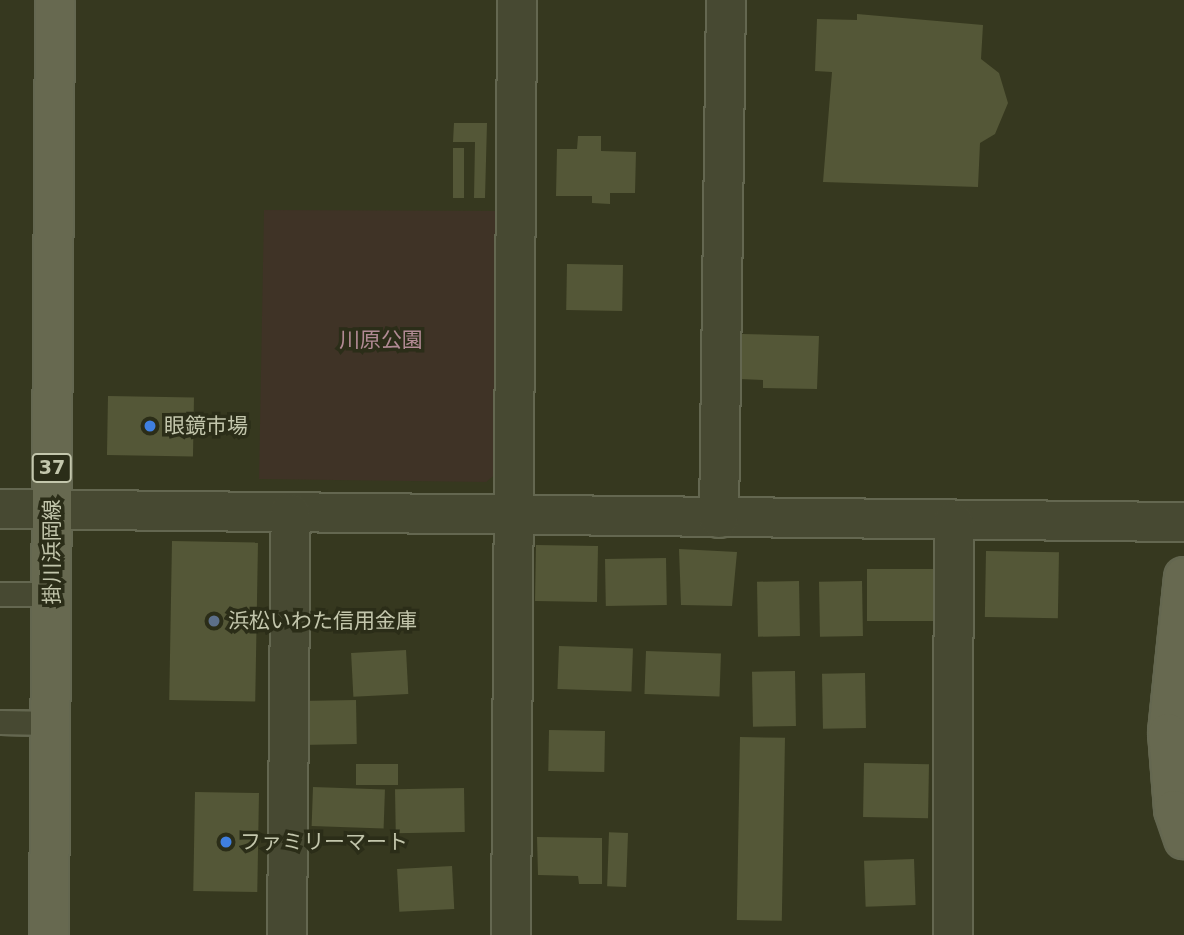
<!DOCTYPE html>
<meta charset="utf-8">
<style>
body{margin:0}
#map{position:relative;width:1184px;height:935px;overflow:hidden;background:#36381f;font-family:"DejaVu Sans","Noto Sans JP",sans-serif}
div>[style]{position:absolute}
.green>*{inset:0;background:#3f3326}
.building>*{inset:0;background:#545737;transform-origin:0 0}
.roads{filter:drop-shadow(2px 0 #646750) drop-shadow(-2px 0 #646750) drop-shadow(0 2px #646750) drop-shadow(0 -2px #646750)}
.service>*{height:23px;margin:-11.5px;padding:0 11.5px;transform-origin:11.5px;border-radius:11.5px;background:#474932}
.minor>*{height:38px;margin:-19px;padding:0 19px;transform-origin:19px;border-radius:19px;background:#474932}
.primary>*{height:38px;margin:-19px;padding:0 19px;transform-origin:19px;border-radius:19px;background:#676950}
.dots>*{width:19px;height:19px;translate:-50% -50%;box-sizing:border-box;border:4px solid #2b2d18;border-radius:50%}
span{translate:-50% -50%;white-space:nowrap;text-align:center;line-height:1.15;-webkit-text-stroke:7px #2b2d18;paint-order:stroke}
.shield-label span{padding:2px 5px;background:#2b2d18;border:2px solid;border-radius:5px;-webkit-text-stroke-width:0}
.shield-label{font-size:19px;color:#c3c6ac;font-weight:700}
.park-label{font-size:21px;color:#b18a94}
.poi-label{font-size:21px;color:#c3c6ac}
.left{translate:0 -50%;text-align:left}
.street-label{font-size:21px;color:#c3c6ac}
</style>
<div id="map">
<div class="green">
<div style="clip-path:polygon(264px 210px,499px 211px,501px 470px,486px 482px,259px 479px)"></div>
</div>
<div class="building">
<div style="clip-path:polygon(857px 14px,983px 25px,981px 59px,999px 73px,1008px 103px,995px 134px,980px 143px,978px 187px,823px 182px,832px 72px,815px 71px,817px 19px,857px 20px)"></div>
<div style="clip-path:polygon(454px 123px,487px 123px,485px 198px,474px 198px,475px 142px,453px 142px)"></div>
<div style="clip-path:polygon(578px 136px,601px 136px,601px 151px,636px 152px,635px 193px,610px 193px,610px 204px,592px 203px,592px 196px,556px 196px,557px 149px,577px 149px)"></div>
<div style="left:453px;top:148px;width:11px;height:50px"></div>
<div style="left:567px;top:264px;width:56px;height:46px;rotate:1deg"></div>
<div style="clip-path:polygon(742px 334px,819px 336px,817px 389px,763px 388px,763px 380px,740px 379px)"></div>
<div style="left:108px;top:396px;width:86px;height:59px;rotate:1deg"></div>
<div style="left:172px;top:541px;width:86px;height:159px;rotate:1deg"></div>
<div style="left:536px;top:545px;width:62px;height:56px;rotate:1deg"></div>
<div style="clip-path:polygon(679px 549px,737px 552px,732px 606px,681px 605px)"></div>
<div style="left:986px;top:551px;width:73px;height:66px;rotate:1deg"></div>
<div style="left:666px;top:558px;width:47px;height:61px;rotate:89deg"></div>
<div style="left:867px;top:569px;width:70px;height:52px"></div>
<div style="left:799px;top:581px;width:55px;height:42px;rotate:89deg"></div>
<div style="left:862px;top:581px;width:55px;height:43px;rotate:89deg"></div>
<div style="left:559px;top:646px;width:74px;height:43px;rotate:2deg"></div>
<div style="left:406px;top:650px;width:44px;height:55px;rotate:87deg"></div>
<div style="left:646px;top:651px;width:75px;height:43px;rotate:2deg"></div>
<div style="left:795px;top:671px;width:55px;height:43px;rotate:89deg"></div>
<div style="left:865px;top:673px;width:55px;height:43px;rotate:89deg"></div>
<div style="left:356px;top:700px;width:44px;height:57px;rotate:89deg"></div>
<div style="left:549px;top:730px;width:56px;height:41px;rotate:1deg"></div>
<div style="left:740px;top:737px;width:45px;height:183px;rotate:1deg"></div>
<div style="left:864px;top:763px;width:65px;height:54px;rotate:1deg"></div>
<div style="left:356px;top:764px;width:42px;height:21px"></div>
<div style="left:313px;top:787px;width:72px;height:39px;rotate:2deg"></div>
<div style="left:464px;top:788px;width:44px;height:69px;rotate:89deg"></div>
<div style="left:195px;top:792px;width:64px;height:99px;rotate:1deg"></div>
<div style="left:628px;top:833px;width:54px;height:19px;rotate:92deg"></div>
<div style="clip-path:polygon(537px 837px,602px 838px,602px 884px,579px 884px,578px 876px,538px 875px)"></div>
<div style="left:914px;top:859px;width:46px;height:50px;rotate:88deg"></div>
<div style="left:452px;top:866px;width:43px;height:55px;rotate:87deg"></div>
</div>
<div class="roads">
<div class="service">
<div style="left:0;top:594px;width:52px"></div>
<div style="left:0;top:722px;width:50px;rotate:1.1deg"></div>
</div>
<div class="minor">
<div style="left:0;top:509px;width:1184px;rotate:0.63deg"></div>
<div style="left:719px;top:518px;width:518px;rotate:-89.23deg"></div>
<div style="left:287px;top:935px;width:422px;rotate:-89.5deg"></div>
<div style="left:511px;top:935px;width:935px;rotate:-89.63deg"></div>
<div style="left:953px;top:935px;width:413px;rotate:-89.9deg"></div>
</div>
<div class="primary">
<div style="left:1184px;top:577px;width:157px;rotate:95.9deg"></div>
<div style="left:1168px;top:733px;width:77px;rotate:85.5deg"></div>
<div style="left:1174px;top:810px;width:31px;rotate:71deg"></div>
<div style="left:49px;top:935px;width:935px;rotate:-89.63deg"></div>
</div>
</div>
<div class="dots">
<div style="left:150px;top:426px;background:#3f7fe0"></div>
<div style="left:214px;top:621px;background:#5c6f8a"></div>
<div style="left:226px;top:842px;background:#3f7fe0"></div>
</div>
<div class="shield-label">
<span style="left:52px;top:468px">37</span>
</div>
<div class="park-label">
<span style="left:381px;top:340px">川原公園</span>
</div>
<div class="poi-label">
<span class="left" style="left:164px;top:426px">眼鏡市場</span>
<span class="left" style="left:228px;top:621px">浜松いわた信用金庫</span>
<span class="left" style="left:240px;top:842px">ファミリーマート</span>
</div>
<div class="street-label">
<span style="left:52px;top:552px;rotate:-90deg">掛川浜岡線</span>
</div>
</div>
